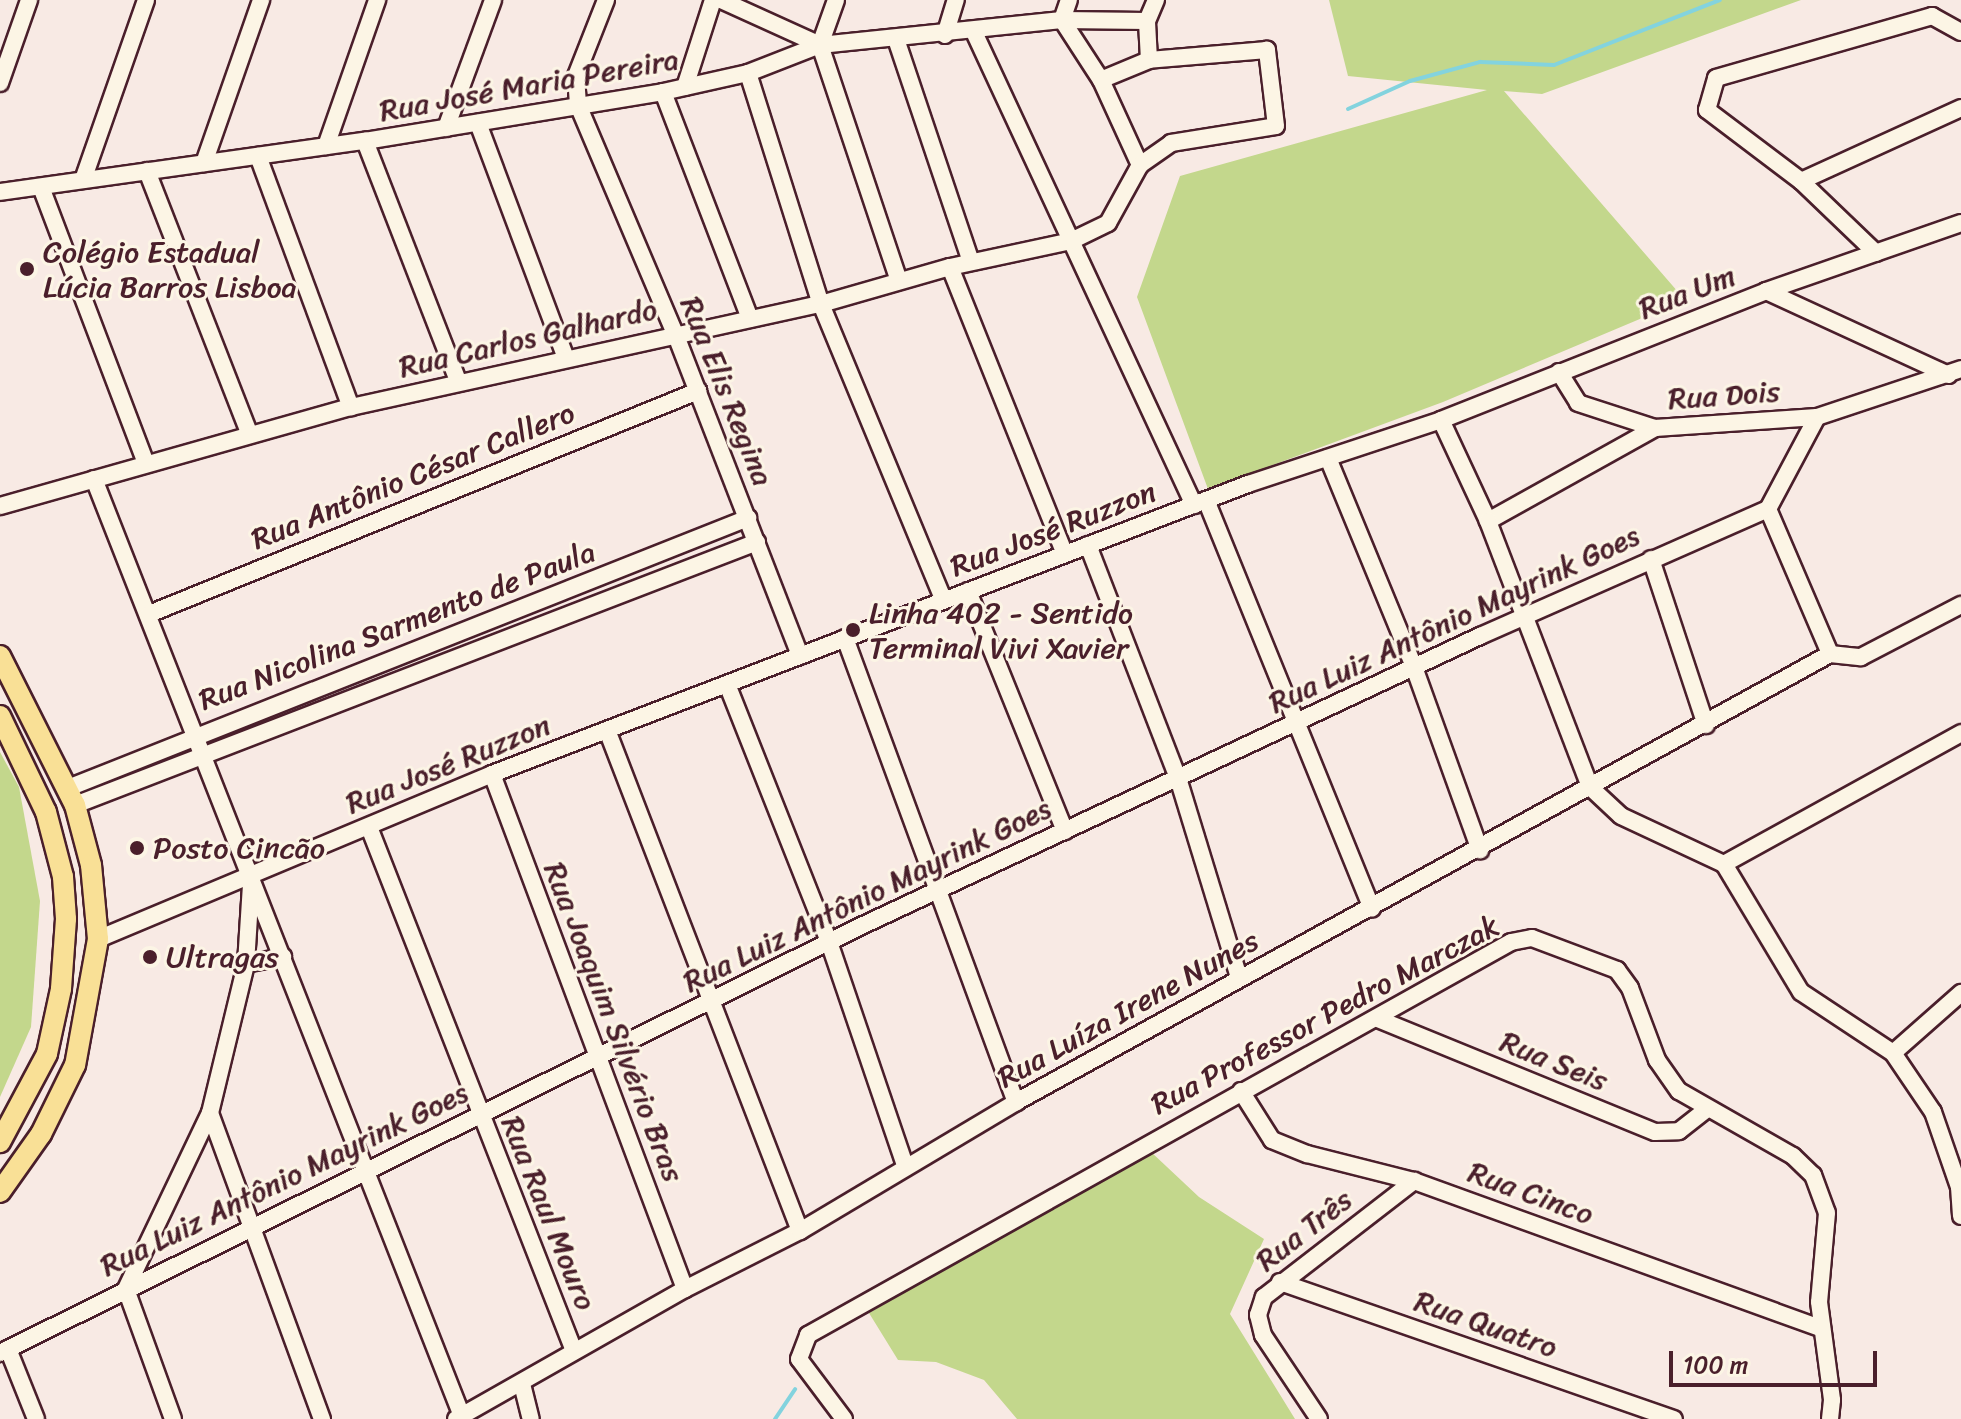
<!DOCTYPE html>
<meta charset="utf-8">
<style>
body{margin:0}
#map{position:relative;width:1961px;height:1419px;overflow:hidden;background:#f8eae4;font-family:Sriracha,sans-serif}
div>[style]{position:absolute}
.green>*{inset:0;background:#c3d78c}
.stream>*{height:4px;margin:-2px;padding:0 2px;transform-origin:2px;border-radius:2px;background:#83d3de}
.roads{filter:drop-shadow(2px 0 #4a1f2b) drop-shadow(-2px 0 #4a1f2b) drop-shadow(0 2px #4a1f2b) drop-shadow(0 -2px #4a1f2b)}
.minor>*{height:16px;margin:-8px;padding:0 8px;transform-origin:8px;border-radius:8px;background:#fcf5e5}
.major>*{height:20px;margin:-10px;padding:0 10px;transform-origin:10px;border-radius:10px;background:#f9e096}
.dots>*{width:22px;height:22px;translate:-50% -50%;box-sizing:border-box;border:4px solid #fcf5e5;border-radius:50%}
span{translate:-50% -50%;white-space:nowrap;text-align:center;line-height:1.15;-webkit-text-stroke:6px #fcf5e5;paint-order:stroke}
.street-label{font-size:30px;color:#4a1f2b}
.poi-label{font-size:30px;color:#4a1f2b}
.left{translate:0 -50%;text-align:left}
.scale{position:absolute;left:1669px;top:1351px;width:208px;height:36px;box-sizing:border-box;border:4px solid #4a1f2b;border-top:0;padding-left:10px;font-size:24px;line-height:28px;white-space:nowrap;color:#4a1f2b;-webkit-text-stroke:6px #fcf5e5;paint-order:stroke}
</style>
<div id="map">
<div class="green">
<div style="clip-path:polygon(1329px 0,1801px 0,1542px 94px,1504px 91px,1685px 300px,1443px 402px,1208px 489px,1137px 297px,1180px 176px,1487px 90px,1348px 76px)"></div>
<div style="clip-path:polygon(0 752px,19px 787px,40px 901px,31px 1027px,0 1097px)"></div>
<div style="clip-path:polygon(1150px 1151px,1199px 1197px,1264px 1239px,1230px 1314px,1295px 1419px,1017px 1419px,984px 1380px,936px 1362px,898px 1360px,869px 1313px)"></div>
</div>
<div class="stream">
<div style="left:1348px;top:109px;width:68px;rotate:-24.3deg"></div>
<div style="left:1410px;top:81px;width:73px;rotate:-15.2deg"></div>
<div style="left:1480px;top:62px;width:74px;rotate:2.3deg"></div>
<div style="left:1554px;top:65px;width:178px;rotate:-21.4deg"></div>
<div style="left:775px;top:1419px;width:36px;rotate:-56deg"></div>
</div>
<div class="roads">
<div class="minor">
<div style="left:606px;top:0;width:82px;rotate:111.5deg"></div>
<div style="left:576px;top:76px;width:29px;rotate:86deg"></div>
<div style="left:578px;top:105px;width:248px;rotate:67deg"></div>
<div style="left:675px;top:333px;width:346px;rotate:68.8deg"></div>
<div style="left:721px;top:0;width:109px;rotate:24.4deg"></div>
<div style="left:1062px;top:20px;width:72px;rotate:57deg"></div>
<div style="left:1101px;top:80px;width:94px;rotate:65.4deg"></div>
<div style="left:1062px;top:20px;width:21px;rotate:-71deg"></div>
<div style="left:974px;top:32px;width:522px;rotate:65.06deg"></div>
<div style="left:945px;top:35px;width:37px;rotate:-73deg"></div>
<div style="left:896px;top:39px;width:235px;rotate:71.4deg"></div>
<div style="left:820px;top:45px;width:249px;rotate:71.5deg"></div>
<div style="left:820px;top:45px;width:48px;rotate:-70.4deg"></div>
<div style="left:1149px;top:60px;width:39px;rotate:-93deg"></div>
<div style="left:1147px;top:21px;width:23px;rotate:-67deg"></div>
<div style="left:748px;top:73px;width:242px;rotate:72.5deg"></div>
<div style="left:821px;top:304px;width:321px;rotate:67.5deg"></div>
<div style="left:0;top:83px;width:88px;rotate:-70.7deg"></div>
<div style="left:685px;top:87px;width:91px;rotate:-72.2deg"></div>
<div style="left:663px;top:92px;width:243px;rotate:69deg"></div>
<div style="left:478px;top:123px;width:249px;rotate:69.5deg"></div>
<div style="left:446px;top:128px;width:136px;rotate:-69.8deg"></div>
<div style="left:365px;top:141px;width:257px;rotate:68.8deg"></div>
<div style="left:326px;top:146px;width:155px;rotate:-70.7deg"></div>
<div style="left:258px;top:156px;width:268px;rotate:69.7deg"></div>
<div style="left:204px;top:163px;width:173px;rotate:-70.7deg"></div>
<div style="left:147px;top:171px;width:283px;rotate:68.7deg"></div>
<div style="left:83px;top:180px;width:191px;rotate:-70.7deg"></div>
<div style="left:1801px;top:181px;width:176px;rotate:-24.5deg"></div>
<div style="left:41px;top:187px;width:295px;rotate:69.2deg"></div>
<div style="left:0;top:192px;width:369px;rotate:-8deg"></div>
<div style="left:365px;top:141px;width:302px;rotate:-9.3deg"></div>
<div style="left:663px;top:92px;width:87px;rotate:-12.6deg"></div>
<div style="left:748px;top:73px;width:77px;rotate:-21.3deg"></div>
<div style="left:820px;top:45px;width:243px;rotate:-5.9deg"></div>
<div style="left:1062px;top:20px;width:85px;rotate:0.7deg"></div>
<div style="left:1876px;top:253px;width:104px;rotate:-136.2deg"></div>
<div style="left:1801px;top:181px;width:118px;rotate:-142.9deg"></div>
<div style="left:1707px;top:110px;width:33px;rotate:-74deg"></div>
<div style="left:1716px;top:78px;width:225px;rotate:-16deg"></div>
<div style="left:1932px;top:16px;width:33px;rotate:29deg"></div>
<div style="left:950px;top:267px;width:309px;rotate:68.2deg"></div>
<div style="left:1766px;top:291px;width:207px;rotate:-19.2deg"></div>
<div style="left:1559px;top:372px;width:36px;rotate:58deg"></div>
<div style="left:1578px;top:403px;width:81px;rotate:18deg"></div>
<div style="left:1655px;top:428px;width:162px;rotate:-3.9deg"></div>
<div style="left:1817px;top:417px;width:152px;rotate:-18.4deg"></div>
<div style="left:1441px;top:420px;width:350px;rotate:-21.6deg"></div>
<div style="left:1766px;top:291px;width:201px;rotate:24.7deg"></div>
<div style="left:1328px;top:458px;width:226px;rotate:67.6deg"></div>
<div style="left:1414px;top:667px;width:195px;rotate:70.2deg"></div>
<div style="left:94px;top:479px;width:1007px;rotate:68.56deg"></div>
<div style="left:1206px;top:500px;width:441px;rotate:67.9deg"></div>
<div style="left:0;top:506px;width:365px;rotate:-15.8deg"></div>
<div style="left:351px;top:407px;width:481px;rotate:-12.4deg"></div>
<div style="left:821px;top:304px;width:134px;rotate:-16deg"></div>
<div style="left:950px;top:267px;width:124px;rotate:-12.1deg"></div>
<div style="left:1071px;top:241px;width:41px;rotate:-25.9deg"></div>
<div style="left:1108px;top:223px;width:66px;rotate:-61.1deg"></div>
<div style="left:1140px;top:165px;width:38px;rotate:-35deg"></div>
<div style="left:1171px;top:143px;width:106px;rotate:-9.2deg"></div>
<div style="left:1276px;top:126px;width:77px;rotate:-96.8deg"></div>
<div style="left:1267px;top:50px;width:118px;rotate:175.2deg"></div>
<div style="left:1149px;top:60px;width:52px;rotate:157.4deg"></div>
<div style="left:1768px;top:509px;width:158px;rotate:66.8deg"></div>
<div style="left:1768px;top:509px;width:104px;rotate:-62deg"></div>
<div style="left:1488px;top:521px;width:191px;rotate:-29.1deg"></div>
<div style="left:1088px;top:545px;width:250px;rotate:68.9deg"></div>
<div style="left:1178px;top:778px;width:209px;rotate:73deg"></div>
<div style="left:1651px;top:559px;width:175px;rotate:71.7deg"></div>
<div style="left:968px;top:591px;width:259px;rotate:68deg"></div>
<div style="left:149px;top:614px;width:593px;rotate:-22.11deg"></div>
<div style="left:845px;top:638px;width:495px;rotate:69.8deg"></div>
<div style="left:1830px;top:654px;width:31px;rotate:6deg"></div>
<div style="left:1861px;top:657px;width:113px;rotate:-27.5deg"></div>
<div style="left:727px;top:684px;width:277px;rotate:68.4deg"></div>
<div style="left:829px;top:942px;width:236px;rotate:71.2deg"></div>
<div style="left:607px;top:730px;width:537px;rotate:68.93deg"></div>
<div style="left:492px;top:774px;width:550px;rotate:69.46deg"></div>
<div style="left:68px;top:788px;width:732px;rotate:-21.66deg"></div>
<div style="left:75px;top:805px;width:731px;rotate:-21.09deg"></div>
<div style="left:369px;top:827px;width:563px;rotate:68.63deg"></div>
<div style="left:1724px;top:864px;width:271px;rotate:-28.9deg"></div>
<div style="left:98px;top:939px;width:427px;rotate:-22.7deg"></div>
<div style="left:492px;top:774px;width:810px;rotate:-20.99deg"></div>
<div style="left:1248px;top:484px;width:203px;rotate:-18.3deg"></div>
<div style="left:1441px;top:420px;width:111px;rotate:65deg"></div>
<div style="left:1488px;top:521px;width:285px;rotate:69deg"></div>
<div style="left:1590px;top:787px;width:42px;rotate:43.1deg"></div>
<div style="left:1621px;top:816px;width:114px;rotate:25deg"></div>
<div style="left:1724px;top:864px;width:149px;rotate:59deg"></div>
<div style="left:1801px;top:992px;width:110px;rotate:33.5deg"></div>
<div style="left:1893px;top:1053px;width:71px;rotate:55.9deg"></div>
<div style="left:1933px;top:1112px;width:79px;rotate:70.9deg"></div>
<div style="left:1959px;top:1187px;width:29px;rotate:86deg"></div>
<div style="left:246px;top:964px;width:38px;rotate:-11deg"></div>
<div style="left:1378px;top:1019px;width:299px;rotate:22.2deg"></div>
<div style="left:1655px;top:1132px;width:24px;rotate:-2deg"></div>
<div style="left:1679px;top:1131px;width:34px;rotate:-38deg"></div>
<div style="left:1893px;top:1053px;width:91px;rotate:-41.4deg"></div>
<div style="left:1241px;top:1091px;width:58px;rotate:57.7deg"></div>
<div style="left:1272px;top:1140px;width:38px;rotate:22deg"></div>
<div style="left:1307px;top:1154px;width:110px;rotate:14.2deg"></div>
<div style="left:1414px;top:1181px;width:434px;rotate:19.9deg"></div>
<div style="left:210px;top:1113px;width:326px;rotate:69.9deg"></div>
<div style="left:1280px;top:1282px;width:417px;rotate:19.2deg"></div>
<div style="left:8px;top:1349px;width:75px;rotate:68.2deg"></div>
<div style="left:0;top:1353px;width:959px;rotate:-26.38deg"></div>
<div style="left:859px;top:927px;width:686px;rotate:-25.11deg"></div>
<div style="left:1480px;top:636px;width:315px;rotate:-23.8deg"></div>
<div style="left:522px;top:1384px;width:36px;rotate:76deg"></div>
<div style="left:173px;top:1419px;width:138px;rotate:-109.9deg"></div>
<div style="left:126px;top:1289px;width:195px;rotate:-64.5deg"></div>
<div style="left:210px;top:1113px;width:153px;rotate:-76.4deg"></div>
<div style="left:246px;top:964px;width:79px;rotate:-86.4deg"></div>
<div style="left:456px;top:1419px;width:263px;rotate:-29.6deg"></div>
<div style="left:685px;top:1289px;width:129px;rotate:-26.8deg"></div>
<div style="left:800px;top:1231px;width:252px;rotate:-30.8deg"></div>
<div style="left:1016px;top:1102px;width:929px;rotate:-28.83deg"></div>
<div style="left:844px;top:1419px;width:75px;rotate:-126.9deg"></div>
<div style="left:799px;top:1359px;width:26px;rotate:-69deg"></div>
<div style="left:808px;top:1335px;width:805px;rotate:-29.21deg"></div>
<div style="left:1511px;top:942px;width:21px;rotate:-11deg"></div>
<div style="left:1532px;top:938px;width:91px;rotate:20.6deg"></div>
<div style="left:1617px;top:970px;width:22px;rotate:54deg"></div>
<div style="left:1630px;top:988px;width:77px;rotate:69.4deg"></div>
<div style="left:1657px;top:1060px;width:38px;rotate:55deg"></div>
<div style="left:1679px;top:1091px;width:131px;rotate:29.7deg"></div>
<div style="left:1793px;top:1156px;width:28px;rotate:44deg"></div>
<div style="left:1813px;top:1175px;width:40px;rotate:69.8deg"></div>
<div style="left:1827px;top:1213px;width:89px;rotate:95.1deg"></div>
<div style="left:1819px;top:1302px;width:99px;rotate:82.4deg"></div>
<div style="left:1832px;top:1400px;width:19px;rotate:96deg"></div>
<div style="left:1319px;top:1419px;width:101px;rotate:-123.7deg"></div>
<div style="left:1263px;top:1335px;width:21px;rotate:-104deg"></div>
<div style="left:1258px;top:1315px;width:19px;rotate:-72deg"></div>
<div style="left:1264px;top:1297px;width:190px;rotate:-37.7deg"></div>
</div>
<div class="major">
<div style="left:0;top:656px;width:167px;rotate:63.3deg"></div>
<div style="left:75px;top:805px;width:62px;rotate:75.1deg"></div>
<div style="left:91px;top:865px;width:74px;rotate:84.6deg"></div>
<div style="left:98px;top:939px;width:128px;rotate:100.3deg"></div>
<div style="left:75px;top:1065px;width:77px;rotate:116.2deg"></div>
<div style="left:41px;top:1134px;width:71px;rotate:125.3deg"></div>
<div style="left:0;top:716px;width:106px;rotate:64.4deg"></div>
<div style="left:46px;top:812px;width:67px;rotate:75.3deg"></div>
<div style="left:63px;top:877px;width:42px;rotate:85.9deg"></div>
<div style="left:66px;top:919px;width:70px;rotate:94.1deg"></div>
<div style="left:61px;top:989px;width:66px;rotate:102.2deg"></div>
<div style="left:47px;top:1054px;width:100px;rotate:118.1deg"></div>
</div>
</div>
<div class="dots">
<div style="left:27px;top:269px;background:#4a1f2b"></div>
<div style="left:853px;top:630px;background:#4a1f2b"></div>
<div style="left:137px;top:848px;background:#4a1f2b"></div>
<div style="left:150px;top:957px;background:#4a1f2b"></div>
</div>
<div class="street-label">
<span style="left:529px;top:85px;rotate:-10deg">Rua José Maria Pereira</span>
<span style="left:1687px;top:292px;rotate:-21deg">Rua Um</span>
<span style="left:528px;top:338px;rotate:-13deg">Rua Carlos Galhardo</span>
<span style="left:727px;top:391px;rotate:68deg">Rua Elis Regina</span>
<span style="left:1724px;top:395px;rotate:-4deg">Rua Dois</span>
<span style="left:413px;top:476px;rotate:-22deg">Rua Antônio César Callero</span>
<span style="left:1053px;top:529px;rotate:-21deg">Rua José Ruzzon</span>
<span style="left:1454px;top:619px;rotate:-25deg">Rua Luiz Antônio Mayrink Goes</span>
<span style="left:397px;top:626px;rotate:-21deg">Rua Nicolina Sarmento de Paula</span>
<span style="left:448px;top:764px;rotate:-22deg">Rua José Ruzzon</span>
<span style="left:867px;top:895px;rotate:-26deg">Rua Luiz Antônio Mayrink Goes</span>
<span style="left:1128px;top:1009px;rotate:-29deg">Rua Luíza Irene Nunes</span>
<span style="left:1325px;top:1015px;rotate:-28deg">Rua Professor Pedro Marczak</span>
<span style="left:614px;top:1022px;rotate:69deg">Rua Joaquim Silvério Bras</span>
<span style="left:1554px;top:1061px;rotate:22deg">Rua Seis</span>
<span style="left:284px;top:1179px;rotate:-26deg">Rua Luiz Antônio Mayrink Goes</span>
<span style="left:1531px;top:1193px;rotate:20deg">Rua Cinco</span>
<span style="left:549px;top:1213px;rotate:68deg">Rua Raul Mouro</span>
<span style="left:1304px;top:1230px;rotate:-38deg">Rua Três</span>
<span style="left:1486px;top:1324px;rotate:19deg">Rua Quatro</span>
</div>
<div class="poi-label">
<span class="left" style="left:43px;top:269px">Colégio Estadual<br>Lúcia Barros Lisboa</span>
<span class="left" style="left:869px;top:630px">Linha 402 - Sentido<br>Terminal Vivi Xavier</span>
<span class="left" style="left:153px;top:848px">Posto Cincão</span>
<span class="left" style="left:166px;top:957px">Ultragas</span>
</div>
<div class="scale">100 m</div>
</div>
